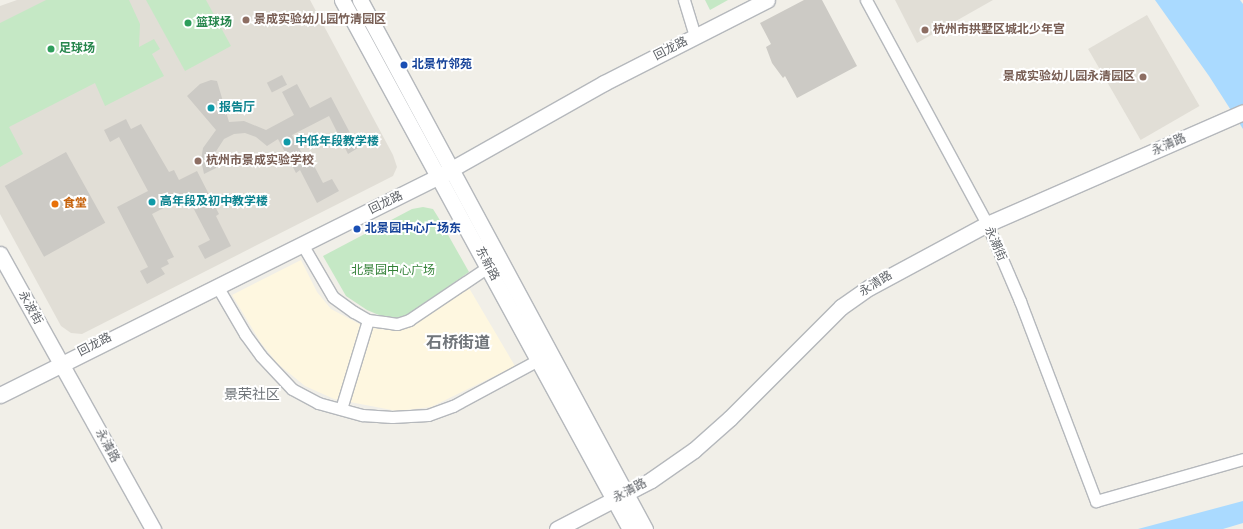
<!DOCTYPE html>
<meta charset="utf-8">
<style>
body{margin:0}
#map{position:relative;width:1243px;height:529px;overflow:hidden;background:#f1efe8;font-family:Figtree,"Noto Sans SC",sans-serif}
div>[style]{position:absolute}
.commercial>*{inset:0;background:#fef7e0}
.education>*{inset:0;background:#e1ded6;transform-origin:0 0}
.green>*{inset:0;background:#c5e8c5}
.water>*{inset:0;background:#aadaff}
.building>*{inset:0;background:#cccac5;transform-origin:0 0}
.roads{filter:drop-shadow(1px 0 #b5b8bc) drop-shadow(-1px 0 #b5b8bc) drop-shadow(0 1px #b5b8bc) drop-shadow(0 -1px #b5b8bc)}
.street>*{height:11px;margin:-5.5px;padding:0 5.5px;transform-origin:5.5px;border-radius:5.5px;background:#fff}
.secondary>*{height:15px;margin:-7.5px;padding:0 7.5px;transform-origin:7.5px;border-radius:7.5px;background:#fff}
.dots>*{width:11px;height:11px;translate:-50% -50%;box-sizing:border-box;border:2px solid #fff;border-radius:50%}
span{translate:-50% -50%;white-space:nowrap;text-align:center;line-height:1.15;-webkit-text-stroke:4px #fff;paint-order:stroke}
.education-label{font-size:12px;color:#785e54;font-weight:700}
.left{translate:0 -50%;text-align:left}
.right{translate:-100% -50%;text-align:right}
.leisure-label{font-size:12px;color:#27864d;font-weight:700}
.street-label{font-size:12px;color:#5f6368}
.transit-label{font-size:12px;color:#164399;font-weight:700}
.culture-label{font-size:12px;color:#0d838f;font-weight:700}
.food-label{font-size:12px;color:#c56008;font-weight:700}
.park-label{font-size:12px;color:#348238}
.quarter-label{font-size:14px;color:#70757a}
.district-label{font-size:16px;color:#70757a;font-weight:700}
</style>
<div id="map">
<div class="commercial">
<div style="clip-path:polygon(301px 260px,317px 292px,331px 309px,365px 327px,385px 330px,404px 328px,469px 288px,515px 366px,431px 407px,397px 411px,334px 399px,305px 386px,278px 364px,261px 343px,232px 295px)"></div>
</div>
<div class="education">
<div style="clip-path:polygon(17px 0,310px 0,393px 155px,397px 167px,393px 176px,82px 334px,71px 333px,61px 326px,0 214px,0 6px)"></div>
<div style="clip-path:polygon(895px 0,993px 0,917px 43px)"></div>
<div style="left:1147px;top:15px;width:105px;height:68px;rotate:60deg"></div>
</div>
<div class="green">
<div style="clip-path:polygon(46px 0,129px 0,140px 24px,139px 47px,154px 39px,160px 49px,152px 54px,164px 76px,105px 106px,95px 83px,9px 127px,23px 154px,0 167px,0 23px)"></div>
<div style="clip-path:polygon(146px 0,206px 0,231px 46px,185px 71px)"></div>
<div style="clip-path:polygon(705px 0,728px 0,710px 10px)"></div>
<div style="clip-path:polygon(423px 207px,433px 209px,438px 217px,469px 272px,402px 319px,386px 318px,367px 310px,346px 296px,323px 256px,412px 209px)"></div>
</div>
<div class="water">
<div style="clip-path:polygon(1155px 0,1240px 0,1243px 4px,1243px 129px,1209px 76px)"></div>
<div style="clip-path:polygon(1243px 501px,1243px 523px,1223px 529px,1138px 529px)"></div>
</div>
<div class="building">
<div style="clip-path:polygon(804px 0,822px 0,857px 66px,797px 98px,785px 76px,783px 78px,772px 63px,766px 47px,771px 44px,760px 23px)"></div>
<div style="left:282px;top:75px;width:11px;height:17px;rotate:63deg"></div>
<div style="clip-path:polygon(211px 80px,217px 81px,229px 122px,244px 121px,266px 130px,294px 115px,282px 92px,297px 84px,310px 108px,331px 97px,358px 148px,348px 154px,329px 116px,292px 135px,304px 157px,308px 154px,323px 183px,332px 179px,339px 191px,317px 203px,300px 170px,296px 173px,278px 139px,267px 146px,256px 137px,245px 133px,234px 134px,224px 139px,215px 153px,216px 168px,204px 174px,201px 160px,203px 148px,216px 130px,187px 96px,200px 84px)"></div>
<div style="clip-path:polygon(126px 119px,131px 129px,141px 124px,169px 172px,174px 170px,179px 180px,197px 171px,219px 214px,216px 216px,231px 246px,205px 259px,198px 246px,210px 240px,187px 196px,152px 214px,174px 257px,167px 260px,169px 264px,161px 268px,165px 274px,147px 284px,140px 271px,148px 267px,117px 207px,148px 191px,119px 137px,110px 142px,104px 130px)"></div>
<div style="left:66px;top:152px;width:81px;height:70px;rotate:61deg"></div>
</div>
<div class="roads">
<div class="street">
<div style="left:684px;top:0;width:39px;rotate:73deg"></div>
<div style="left:866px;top:0;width:255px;rotate:61.6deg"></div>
<div style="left:987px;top:224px;width:84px;rotate:66.8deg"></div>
<div style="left:1020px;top:301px;width:214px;rotate:69.2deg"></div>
<div style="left:1096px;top:501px;width:153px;rotate:-15.9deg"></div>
<div style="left:302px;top:244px;width:61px;rotate:59.7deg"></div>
<div style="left:333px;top:297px;width:26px;rotate:36deg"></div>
<div style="left:354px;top:312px;width:16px;rotate:30deg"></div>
<div style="left:368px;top:320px;width:16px;rotate:7deg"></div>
<div style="left:384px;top:322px;width:13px;rotate:9deg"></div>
<div style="left:397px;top:324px;width:13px;rotate:-18deg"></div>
<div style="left:409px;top:320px;width:95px;rotate:-33.9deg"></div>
<div style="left:217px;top:286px;width:56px;rotate:59.7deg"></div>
<div style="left:245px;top:334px;width:27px;rotate:54deg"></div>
<div style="left:261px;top:356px;width:45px;rotate:46.8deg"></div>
<div style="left:292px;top:389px;width:30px;rotate:28deg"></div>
<div style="left:318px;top:403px;width:46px;rotate:15.3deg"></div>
<div style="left:362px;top:415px;width:30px;rotate:4deg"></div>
<div style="left:392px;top:417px;width:36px;rotate:-3deg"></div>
<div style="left:428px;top:415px;width:27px;rotate:-20deg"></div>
<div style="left:453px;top:406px;width:97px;rotate:-28.4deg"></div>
<div style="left:341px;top:409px;width:93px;rotate:-73.1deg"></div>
</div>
<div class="secondary">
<div style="left:342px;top:0;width:602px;rotate:61.44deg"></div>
<div style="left:360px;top:0;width:601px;rotate:61.69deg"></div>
<div style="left:0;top:254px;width:315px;rotate:60.9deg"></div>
<div style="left:0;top:395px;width:491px;rotate:-26.5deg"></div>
<div style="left:439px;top:176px;width:189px;rotate:-29.4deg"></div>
<div style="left:604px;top:83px;width:183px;rotate:-27deg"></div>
<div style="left:557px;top:529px;width:106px;rotate:-27.5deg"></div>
<div style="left:651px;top:480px;width:52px;rotate:-34.9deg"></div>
<div style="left:694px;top:450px;width:48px;rotate:-41.6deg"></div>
<div style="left:730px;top:418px;width:157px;rotate:-45deg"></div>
<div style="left:841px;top:307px;width:35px;rotate:-35deg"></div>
<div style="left:870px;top:287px;width:133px;rotate:-28.3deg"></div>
<div style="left:987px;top:224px;width:279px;rotate:-23.6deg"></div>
</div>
</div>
<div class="dots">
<div style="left:246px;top:20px;background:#8d6e63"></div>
<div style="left:188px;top:23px;background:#2e9e5b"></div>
<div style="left:925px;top:30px;background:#8d6e63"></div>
<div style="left:51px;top:49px;background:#2e9e5b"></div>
<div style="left:404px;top:65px;background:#1a4fb4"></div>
<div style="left:1143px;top:77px;background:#8d6e63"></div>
<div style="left:211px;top:108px;background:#0f9aa8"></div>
<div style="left:287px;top:142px;background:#0f9aa8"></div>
<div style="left:198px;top:161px;background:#8d6e63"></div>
<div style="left:152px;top:202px;background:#0f9aa8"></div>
<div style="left:55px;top:204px;background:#e8710a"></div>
<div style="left:357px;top:229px;background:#1a4fb4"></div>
</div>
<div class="education-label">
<span class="left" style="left:254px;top:20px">景成实验幼儿园竹清园区</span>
<span class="left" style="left:933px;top:30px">杭州市拱墅区城北少年宫</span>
<span class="right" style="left:1135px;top:77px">景成实验幼儿园永清园区</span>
<span class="left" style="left:206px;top:161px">杭州市景成实验学校</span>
</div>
<div class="leisure-label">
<span class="left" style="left:196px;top:23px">篮球场</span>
<span class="left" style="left:59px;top:49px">足球场</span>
</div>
<div class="street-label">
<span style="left:671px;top:49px;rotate:-27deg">回龙路</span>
<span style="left:1169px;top:145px;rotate:-24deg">永清路</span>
<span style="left:386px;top:203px;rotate:-26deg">回龙路</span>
<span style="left:995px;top:244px;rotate:66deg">永潮街</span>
<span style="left:487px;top:264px;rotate:62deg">东新路</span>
<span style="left:876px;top:284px;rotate:-32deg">永清路</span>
<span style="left:30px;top:308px;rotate:61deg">永波街</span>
<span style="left:95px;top:345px;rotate:-27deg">回龙路</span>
<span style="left:107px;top:446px;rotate:61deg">永清路</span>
<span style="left:630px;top:491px;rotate:-28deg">永清路</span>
</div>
<div class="transit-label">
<span class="left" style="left:412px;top:65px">北景竹邻苑</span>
<span class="left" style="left:365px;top:229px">北景园中心广场东</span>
</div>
<div class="culture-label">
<span class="left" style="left:219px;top:108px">报告厅</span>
<span class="left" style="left:295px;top:142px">中低年段教学楼</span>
<span class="left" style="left:160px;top:202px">高年段及初中教学楼</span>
</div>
<div class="food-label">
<span class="left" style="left:63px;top:204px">食堂</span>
</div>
<div class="park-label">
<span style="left:393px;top:271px">北景园中心广场</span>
</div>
<div class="quarter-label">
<span style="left:252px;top:395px">景荣社区</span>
</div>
<div class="district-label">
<span style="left:458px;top:343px">石桥街道</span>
</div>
</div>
